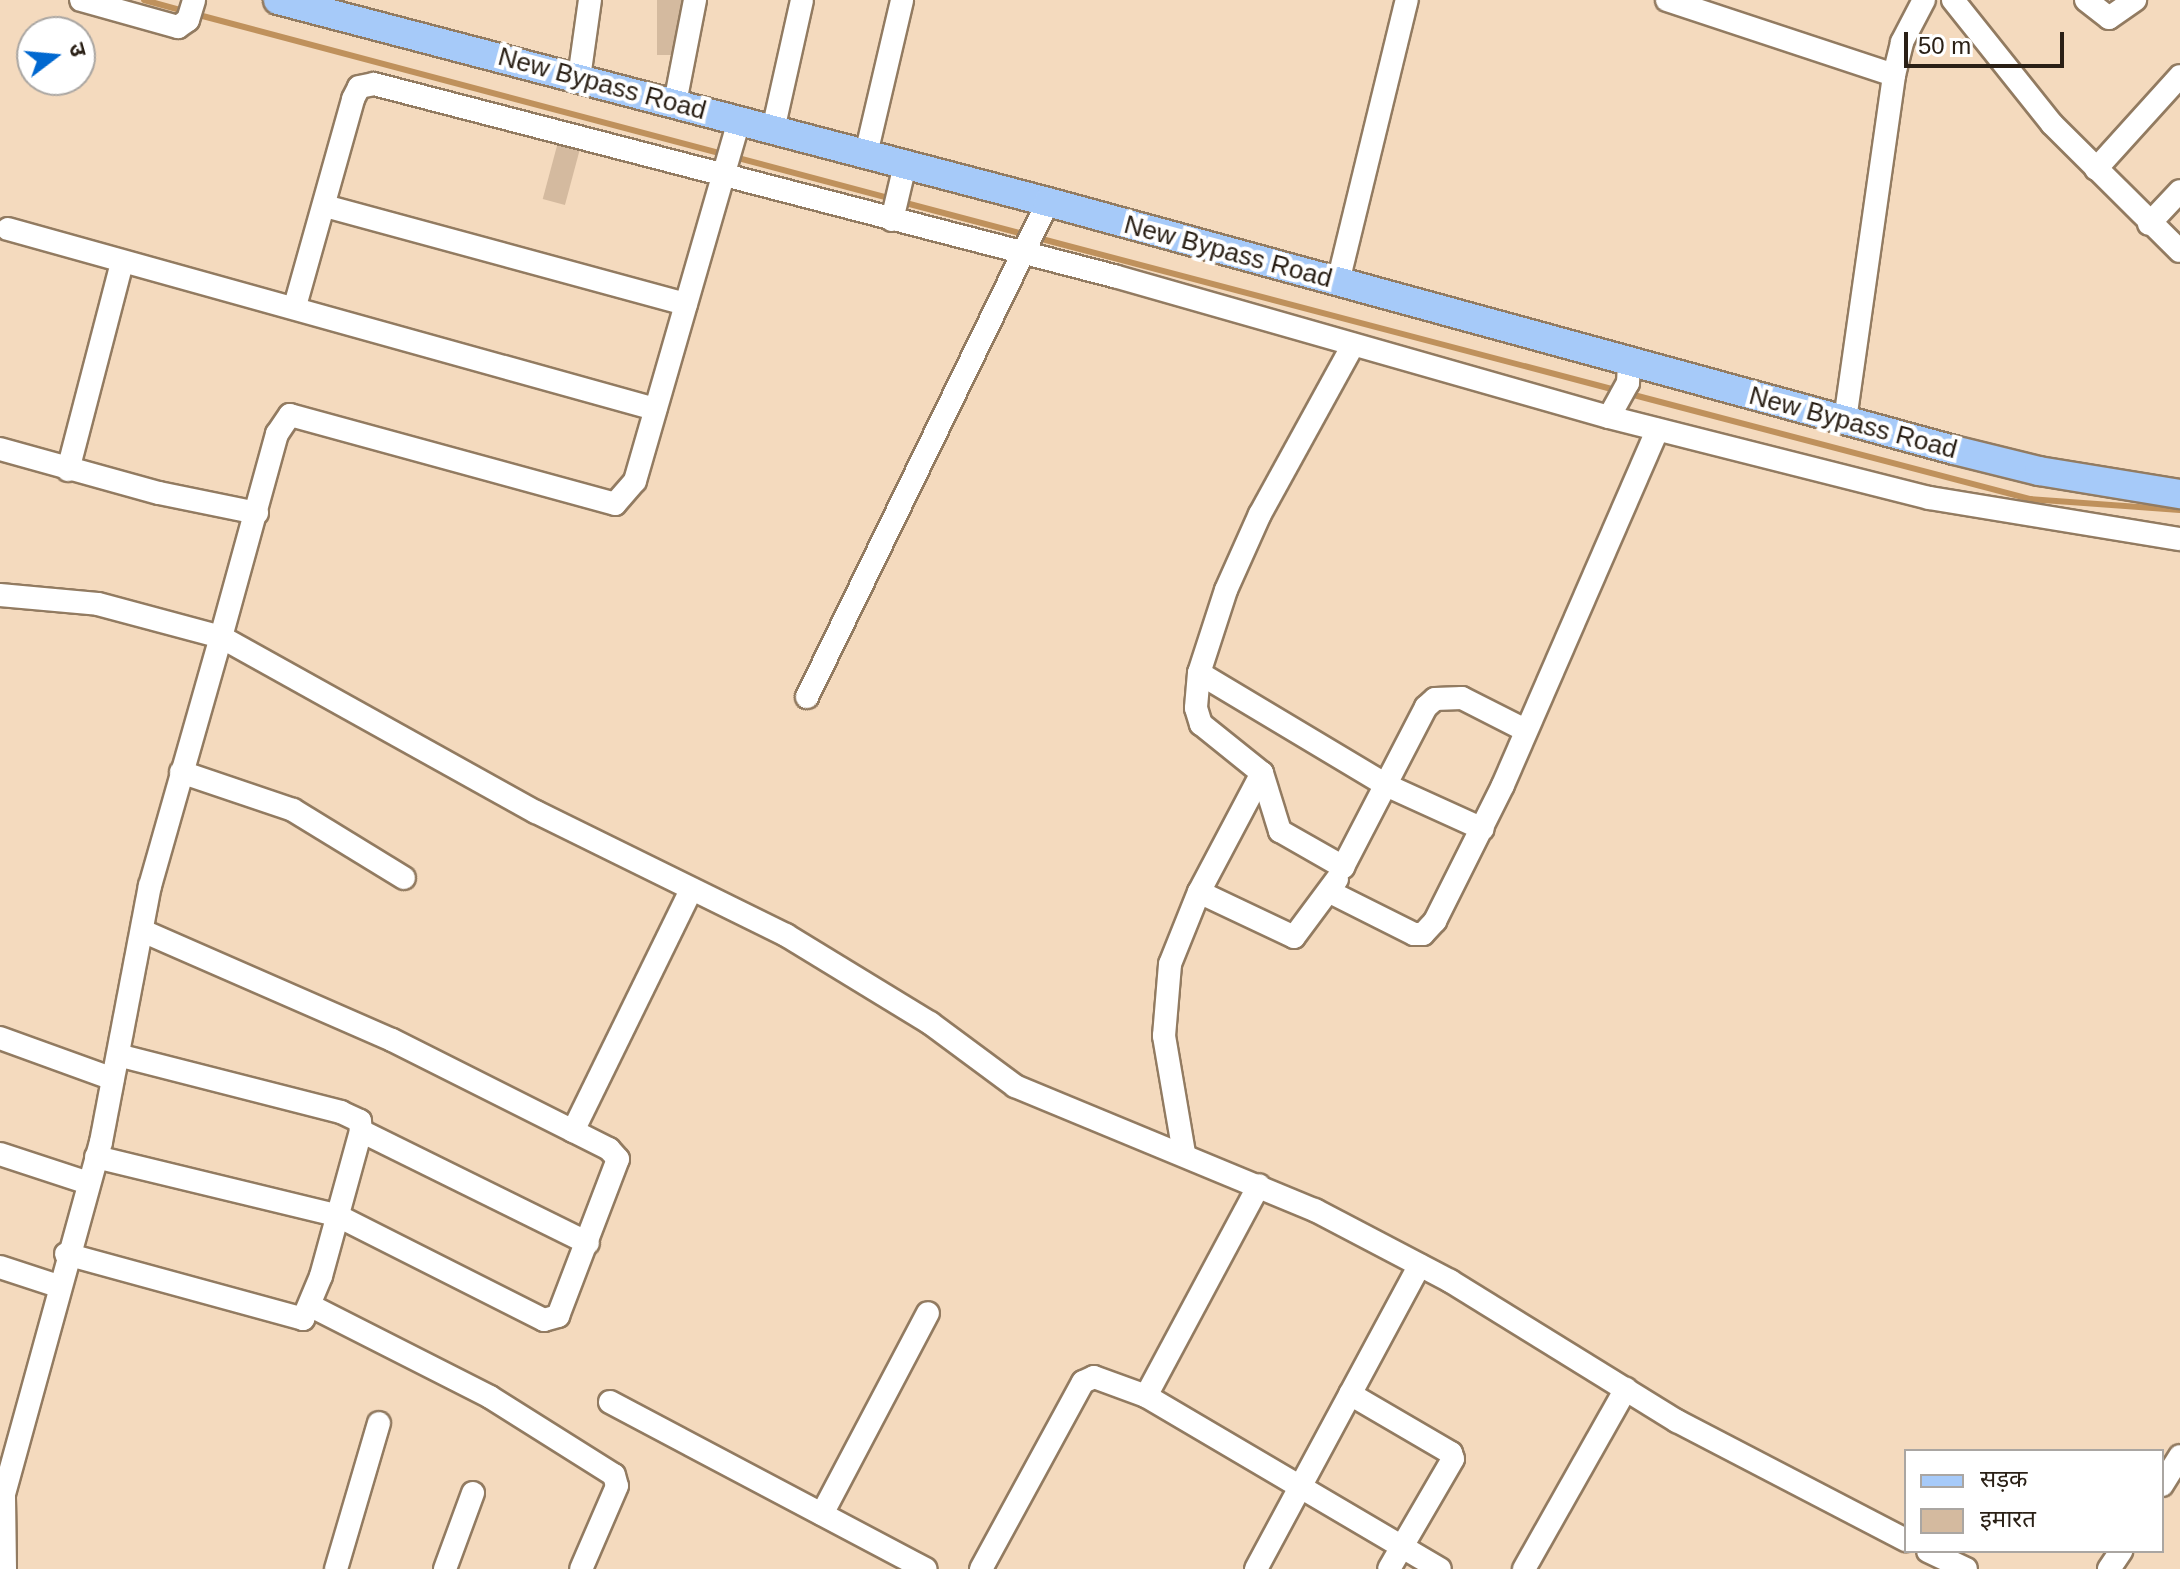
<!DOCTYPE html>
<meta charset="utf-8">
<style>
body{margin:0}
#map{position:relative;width:2180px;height:1569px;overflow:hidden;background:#f4dabe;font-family:Helvetica,"Noto Sans Devanagari",sans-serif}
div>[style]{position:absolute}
.stream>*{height:6px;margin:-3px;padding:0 3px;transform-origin:3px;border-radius:3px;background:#bf915c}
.building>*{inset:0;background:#d4ba9f;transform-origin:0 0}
.roads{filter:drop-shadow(2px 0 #927b61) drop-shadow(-2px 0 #927b61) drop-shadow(0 2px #927b61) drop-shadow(0 -2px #927b61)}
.minor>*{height:22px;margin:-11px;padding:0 11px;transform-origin:11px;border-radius:11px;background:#fff}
.major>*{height:28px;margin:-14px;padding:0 14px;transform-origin:14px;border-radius:14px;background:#a6caf9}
span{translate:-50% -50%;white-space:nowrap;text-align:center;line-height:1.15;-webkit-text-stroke:8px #fff;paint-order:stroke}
.street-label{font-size:26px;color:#2a2016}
.legend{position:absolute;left:1904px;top:1449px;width:260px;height:104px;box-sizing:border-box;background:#fff;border:2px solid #aaa6a2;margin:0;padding:10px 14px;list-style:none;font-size:24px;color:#2a2016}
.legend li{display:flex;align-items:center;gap:16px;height:40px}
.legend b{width:40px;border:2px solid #aaa6a2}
.north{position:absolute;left:16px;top:16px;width:80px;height:80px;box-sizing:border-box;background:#fff;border:2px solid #aaa6a2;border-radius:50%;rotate:74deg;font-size:22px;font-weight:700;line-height:32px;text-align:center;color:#2a2016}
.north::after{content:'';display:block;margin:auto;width:28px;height:36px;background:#0068d0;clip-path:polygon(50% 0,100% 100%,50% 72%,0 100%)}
.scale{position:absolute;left:1904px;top:32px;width:160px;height:36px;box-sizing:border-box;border:4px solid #2a2016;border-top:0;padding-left:10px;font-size:24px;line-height:28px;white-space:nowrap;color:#2a2016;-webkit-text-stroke:6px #fff;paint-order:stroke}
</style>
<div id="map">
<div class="stream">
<div style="left:144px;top:0;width:41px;rotate:15.4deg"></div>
<div style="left:195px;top:14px;width:721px;rotate:14.86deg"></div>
<div style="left:902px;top:202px;width:129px;rotate:14.8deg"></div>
<div style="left:1038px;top:238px;width:601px;rotate:14.75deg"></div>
<div style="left:1630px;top:394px;width:414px;rotate:14.7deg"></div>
<div style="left:2030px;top:499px;width:150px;rotate:4.2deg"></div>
</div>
<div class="building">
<div style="left:657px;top:0;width:32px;height:55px"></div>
<div style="left:558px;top:142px;width:23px;height:59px;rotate:15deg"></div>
</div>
<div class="roads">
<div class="minor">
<div style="left:81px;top:0;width:101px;rotate:15.6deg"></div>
<div style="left:178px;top:27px;width:12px;rotate:-35deg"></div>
<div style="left:188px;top:20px;width:21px;rotate:-73deg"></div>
<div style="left:1667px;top:0;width:239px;rotate:18.3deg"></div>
<div style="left:1953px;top:0;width:159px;rotate:51.4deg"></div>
<div style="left:2052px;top:124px;width:180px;rotate:44.8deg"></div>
<div style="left:2086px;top:0;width:29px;rotate:38deg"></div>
<div style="left:2109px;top:18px;width:32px;rotate:-35deg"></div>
<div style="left:579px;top:78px;width:79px;rotate:-82deg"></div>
<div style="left:675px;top:103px;width:105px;rotate:-79deg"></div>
<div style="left:773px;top:130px;width:133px;rotate:-77.4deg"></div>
<div style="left:866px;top:154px;width:158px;rotate:-76.8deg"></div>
<div style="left:2096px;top:169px;width:125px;rotate:-47.9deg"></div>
<div style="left:325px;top:206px;width:374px;rotate:15.2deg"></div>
<div style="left:892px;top:220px;width:57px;rotate:-76.7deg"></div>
<div style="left:2149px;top:224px;width:45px;rotate:-46.8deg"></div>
<div style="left:8px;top:229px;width:672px;rotate:15.55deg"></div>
<div style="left:1338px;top:282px;width:290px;rotate:-76.3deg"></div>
<div style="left:295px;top:306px;width:215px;rotate:-74.3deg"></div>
<div style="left:353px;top:99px;width:13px;rotate:-63deg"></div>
<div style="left:359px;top:87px;width:15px;rotate:-11deg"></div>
<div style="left:374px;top:84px;width:765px;rotate:14.55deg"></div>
<div style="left:1114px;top:276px;width:515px;rotate:15.9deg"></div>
<div style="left:1609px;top:417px;width:39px;rotate:-61deg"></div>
<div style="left:1628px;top:383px;width:20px;rotate:-87deg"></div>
<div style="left:1353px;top:345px;width:193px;rotate:118.8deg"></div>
<div style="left:1260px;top:514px;width:83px;rotate:114.1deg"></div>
<div style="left:1226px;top:590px;width:87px;rotate:108deg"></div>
<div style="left:1199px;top:673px;width:35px;rotate:95deg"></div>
<div style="left:1196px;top:708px;width:17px;rotate:73deg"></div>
<div style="left:1201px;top:724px;width:78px;rotate:38.8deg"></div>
<div style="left:1262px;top:773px;width:61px;rotate:72.8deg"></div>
<div style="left:1280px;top:831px;width:73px;rotate:29.7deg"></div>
<div style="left:1343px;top:867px;width:180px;rotate:-62.6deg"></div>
<div style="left:1426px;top:707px;width:12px;rotate:-42deg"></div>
<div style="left:1435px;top:699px;width:27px;rotate:-2deg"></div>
<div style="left:1462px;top:698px;width:71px;rotate:26.9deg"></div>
<div style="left:1609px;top:417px;width:330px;rotate:14.2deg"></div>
<div style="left:1929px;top:498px;width:254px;rotate:9.3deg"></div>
<div style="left:1845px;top:420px;width:348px;rotate:-81.9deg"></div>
<div style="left:1894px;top:75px;width:34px;rotate:-76deg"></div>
<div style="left:1902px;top:42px;width:47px;rotate:-62.4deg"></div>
<div style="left:0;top:449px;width:165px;rotate:15.5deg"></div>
<div style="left:159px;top:493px;width:100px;rotate:11.5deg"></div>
<div style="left:68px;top:470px;width:215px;rotate:-75.4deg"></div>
<div style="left:0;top:595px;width:98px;rotate:5.2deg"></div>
<div style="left:98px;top:604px;width:127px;rotate:15deg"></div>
<div style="left:221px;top:637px;width:211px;rotate:-74.6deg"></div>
<div style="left:277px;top:434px;width:23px;rotate:-56deg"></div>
<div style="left:290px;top:415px;width:337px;rotate:15.3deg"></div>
<div style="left:615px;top:504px;width:30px;rotate:-49deg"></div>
<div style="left:635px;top:481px;width:376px;rotate:-73.9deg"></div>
<div style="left:1199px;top:673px;width:220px;rotate:30.9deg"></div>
<div style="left:1388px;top:786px;width:104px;rotate:24.4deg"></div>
<div style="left:807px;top:697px;width:551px;rotate:-64.04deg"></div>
<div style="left:181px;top:772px;width:118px;rotate:18.7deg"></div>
<div style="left:293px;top:810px;width:130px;rotate:31.5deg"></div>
<div style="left:1262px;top:773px;width:135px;rotate:117.9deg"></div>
<div style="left:1199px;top:892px;width:105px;rotate:25.3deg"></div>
<div style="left:1294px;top:937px;width:72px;rotate:-53.4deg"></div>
<div style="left:1330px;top:892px;width:94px;rotate:26.6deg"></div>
<div style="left:1414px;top:934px;width:9px"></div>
<div style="left:1423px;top:934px;width:18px;rotate:-47deg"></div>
<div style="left:1435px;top:921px;width:152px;rotate:-63.4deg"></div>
<div style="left:1503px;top:785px;width:387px;rotate:-66.5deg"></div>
<div style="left:0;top:1038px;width:120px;rotate:19.9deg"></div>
<div style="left:361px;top:1131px;width:253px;rotate:26.3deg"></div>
<div style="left:573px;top:1131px;width:268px;rotate:-63.9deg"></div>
<div style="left:1184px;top:1153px;width:119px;rotate:-99.7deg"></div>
<div style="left:1164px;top:1036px;width:72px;rotate:-85.2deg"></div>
<div style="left:1170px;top:964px;width:78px;rotate:-68.1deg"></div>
<div style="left:0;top:1154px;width:93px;rotate:18.2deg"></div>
<div style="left:96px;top:1157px;width:247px;rotate:13.6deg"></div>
<div style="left:336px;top:1215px;width:233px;rotate:26.8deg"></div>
<div style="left:544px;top:1320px;width:15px;rotate:-16deg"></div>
<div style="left:558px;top:1316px;width:168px;rotate:-69.1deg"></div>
<div style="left:618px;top:1159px;width:13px;rotate:-132deg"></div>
<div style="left:609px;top:1149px;width:243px;rotate:-153.3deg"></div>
<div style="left:392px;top:1040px;width:273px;rotate:-156.4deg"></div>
<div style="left:66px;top:1254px;width:246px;rotate:15.3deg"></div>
<div style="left:303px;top:1319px;width:47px;rotate:-67.3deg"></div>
<div style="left:321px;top:1276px;width:150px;rotate:-74.6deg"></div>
<div style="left:361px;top:1131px;width:10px;rotate:-96deg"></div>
<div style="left:360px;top:1121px;width:21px;rotate:-155deg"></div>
<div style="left:341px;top:1112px;width:230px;rotate:-165.7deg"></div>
<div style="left:0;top:1267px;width:61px;rotate:18.1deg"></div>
<div style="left:311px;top:1306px;width:201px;rotate:26.9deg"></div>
<div style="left:490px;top:1397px;width:146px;rotate:32.2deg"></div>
<div style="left:614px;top:1475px;width:11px;rotate:75deg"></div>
<div style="left:617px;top:1486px;width:90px;rotate:113.4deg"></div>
<div style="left:1350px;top:1394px;width:117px;rotate:30.3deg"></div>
<div style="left:1451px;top:1453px;width:6px;rotate:72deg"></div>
<div style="left:1453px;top:1459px;width:127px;rotate:120.2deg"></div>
<div style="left:1146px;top:1396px;width:239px;rotate:-61.8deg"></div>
<div style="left:610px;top:1402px;width:357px;rotate:27.9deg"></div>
<div style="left:2162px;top:1485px;width:34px;rotate:-58deg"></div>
<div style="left:822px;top:1514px;width:227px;rotate:-62.2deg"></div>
<div style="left:1928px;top:1551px;width:42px;rotate:25.3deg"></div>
<div style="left:5px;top:1569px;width:75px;rotate:-90.8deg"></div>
<div style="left:4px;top:1494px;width:365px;rotate:-74.6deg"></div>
<div style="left:101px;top:1142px;width:261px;rotate:-79.2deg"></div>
<div style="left:150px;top:886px;width:259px;rotate:-74.1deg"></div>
<div style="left:221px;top:637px;width:360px;rotate:29.1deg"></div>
<div style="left:536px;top:812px;width:279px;rotate:26.2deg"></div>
<div style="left:786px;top:935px;width:169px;rotate:31.4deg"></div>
<div style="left:930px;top:1023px;width:106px;rotate:36.5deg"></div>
<div style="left:1015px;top:1086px;width:325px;rotate:22.5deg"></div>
<div style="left:1315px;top:1210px;width:153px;rotate:27.7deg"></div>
<div style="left:1450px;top:1281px;width:267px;rotate:31.7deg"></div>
<div style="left:1677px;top:1421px;width:258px;rotate:27.5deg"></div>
<div style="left:336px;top:1569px;width:152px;rotate:-73.6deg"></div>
<div style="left:445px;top:1569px;width:81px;rotate:-69.8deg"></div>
<div style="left:981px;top:1569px;width:213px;rotate:-61.4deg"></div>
<div style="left:1083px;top:1382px;width:12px;rotate:-24deg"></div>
<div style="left:1094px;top:1377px;width:55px;rotate:20.1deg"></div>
<div style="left:1146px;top:1396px;width:341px;rotate:30.5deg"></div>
<div style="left:1256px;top:1569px;width:345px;rotate:-61.7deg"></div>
<div style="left:1524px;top:1569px;width:207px;rotate:-60.5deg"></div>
<div style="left:2109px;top:1569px;width:22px;rotate:-56deg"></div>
</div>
<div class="major">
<div style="left:278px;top:0;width:796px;rotate:14.7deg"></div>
<div style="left:1048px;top:202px;width:939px;rotate:15.31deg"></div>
<div style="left:1954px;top:450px;width:88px;rotate:13.9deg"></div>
<div style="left:2039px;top:471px;width:143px;rotate:9.3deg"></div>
</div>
</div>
<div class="street-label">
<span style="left:602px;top:84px;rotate:15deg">New Bypass Road</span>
<span style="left:1228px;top:252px;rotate:15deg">New Bypass Road</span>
<span style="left:1853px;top:423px;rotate:15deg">New Bypass Road</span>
</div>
<ul class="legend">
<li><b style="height:10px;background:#a6caf9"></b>सड़क</li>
<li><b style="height:22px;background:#d4ba9f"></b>इमारत</li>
</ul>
<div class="north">उ</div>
<div class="scale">50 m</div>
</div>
